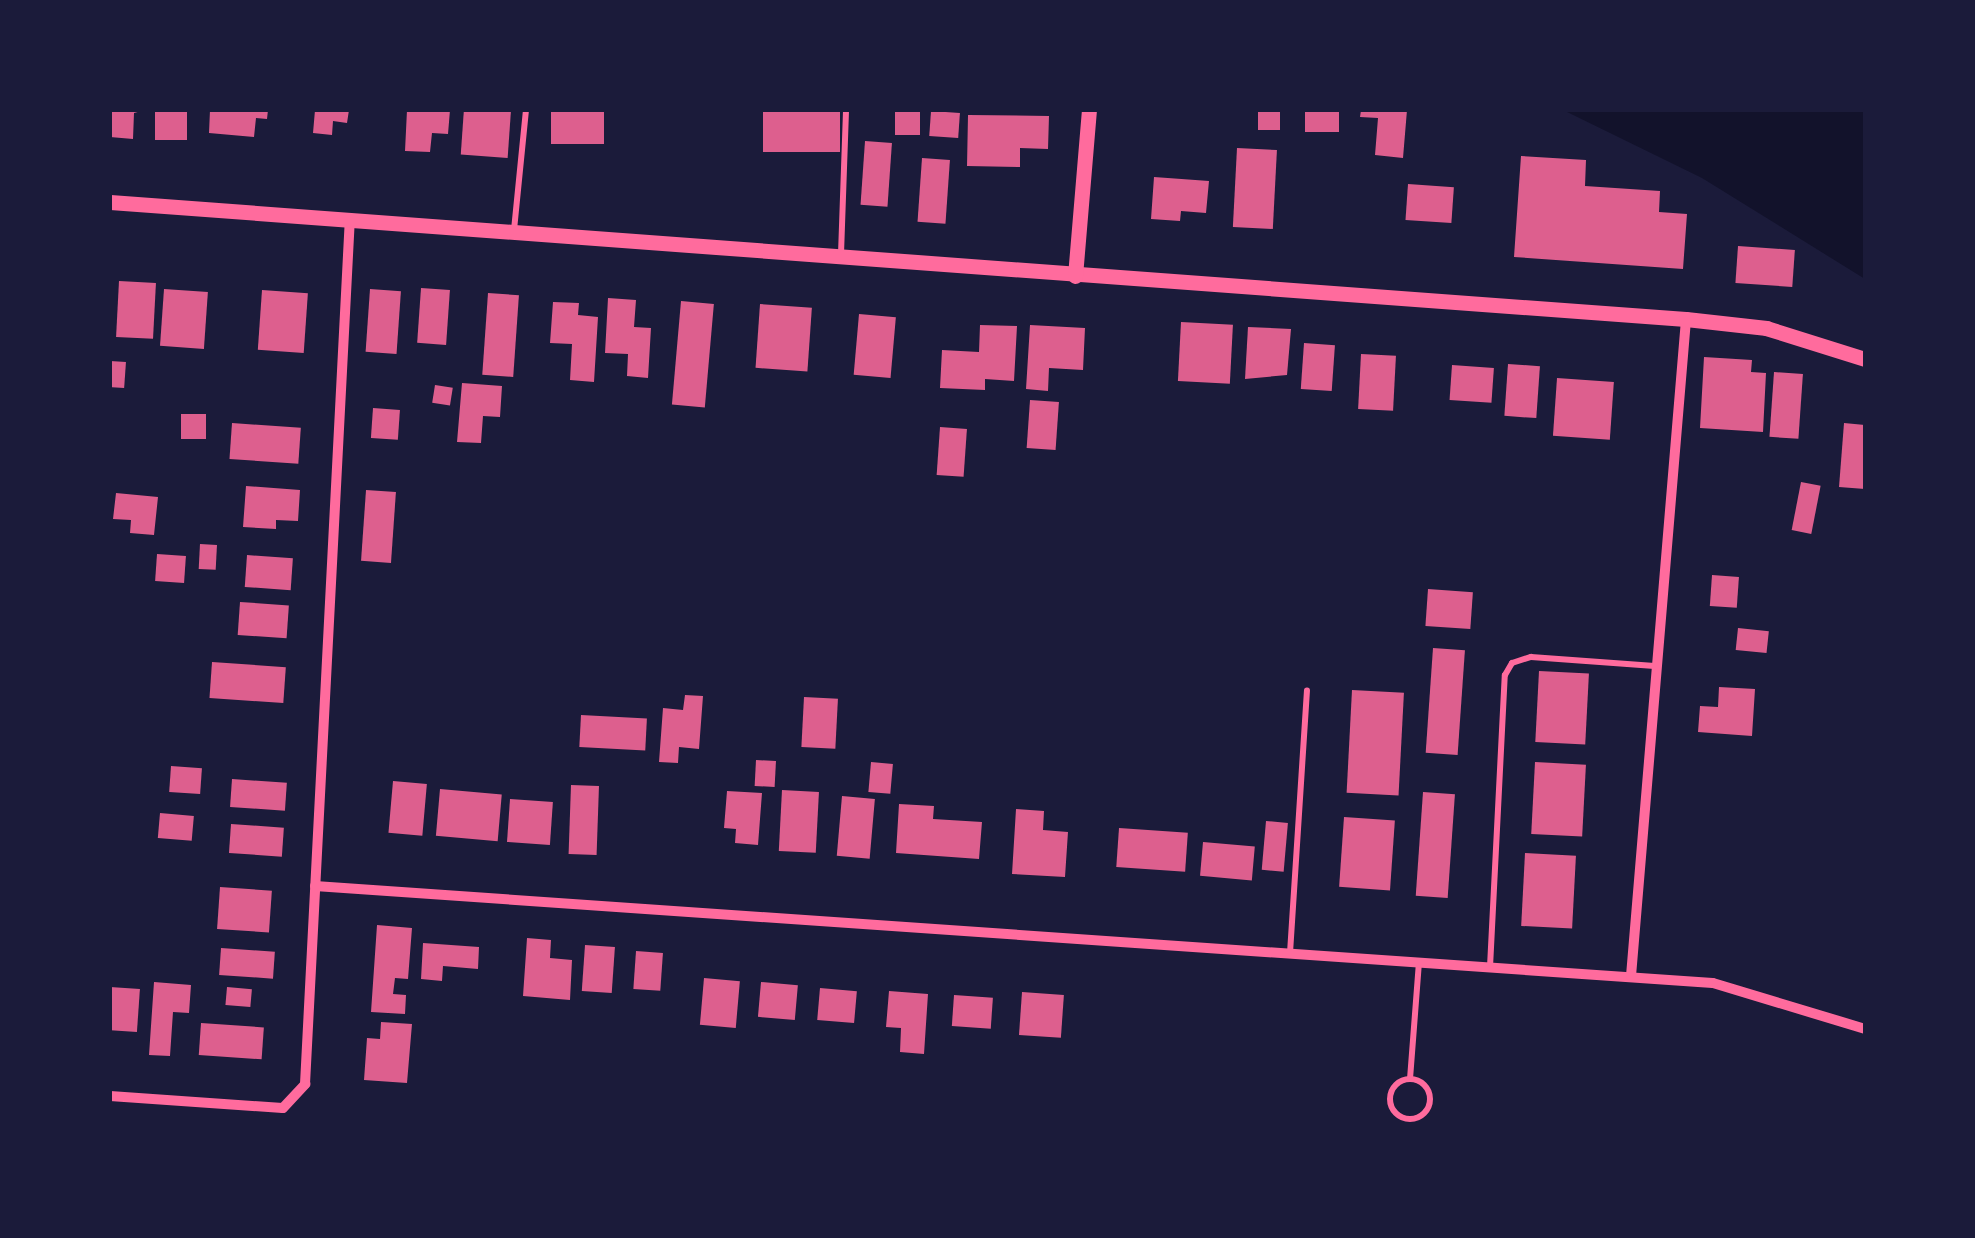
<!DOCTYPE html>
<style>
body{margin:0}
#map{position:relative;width:1975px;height:1238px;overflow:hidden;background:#1b1b3a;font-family:Arial,sans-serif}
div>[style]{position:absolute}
.water>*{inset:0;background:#12122b}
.building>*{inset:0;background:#dd5f8e;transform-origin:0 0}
.service>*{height:6px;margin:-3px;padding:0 3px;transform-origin:3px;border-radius:3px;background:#ff6b9d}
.service>.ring{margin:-3px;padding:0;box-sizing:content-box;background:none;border:6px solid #ff6b9d;border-radius:50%}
.minor>*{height:10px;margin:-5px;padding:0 5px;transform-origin:5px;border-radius:5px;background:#ff6b9d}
.tertiary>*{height:15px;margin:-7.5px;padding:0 7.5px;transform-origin:7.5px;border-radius:7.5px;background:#ff6b9d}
span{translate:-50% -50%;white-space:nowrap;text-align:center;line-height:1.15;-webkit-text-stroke:8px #1b1b3a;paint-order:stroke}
.frame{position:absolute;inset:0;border:112px solid #1b1b3a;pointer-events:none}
</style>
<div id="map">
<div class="water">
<div style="clip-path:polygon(1563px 110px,1865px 110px,1865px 279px,1702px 178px)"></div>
</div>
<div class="building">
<div style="clip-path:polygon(110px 110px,145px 110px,134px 113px,133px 139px,110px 137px)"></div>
<div style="left:155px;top:110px;width:32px;height:30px"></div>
<div style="clip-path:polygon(210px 110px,268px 110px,267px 119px,256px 118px,254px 137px,209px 133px)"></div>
<div style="clip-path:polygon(315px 110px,349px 110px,347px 123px,333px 121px,332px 135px,313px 133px)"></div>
<div style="clip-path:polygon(407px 110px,450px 110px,448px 134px,432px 133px,430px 152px,405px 151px)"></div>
<div style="left:511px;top:110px;width:48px;height:47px;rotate:94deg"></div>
<div style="left:551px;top:110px;width:53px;height:34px"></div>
<div style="left:763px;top:110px;width:77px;height:42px"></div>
<div style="left:895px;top:110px;width:25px;height:25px"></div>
<div style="left:1258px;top:110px;width:22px;height:20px"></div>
<div style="left:1305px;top:110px;width:34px;height:22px"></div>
<div style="clip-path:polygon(1361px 110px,1407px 110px,1403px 158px,1375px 155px,1378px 118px,1360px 117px)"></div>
<div style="left:931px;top:111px;width:29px;height:25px;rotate:4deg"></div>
<div style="clip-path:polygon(968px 115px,1049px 116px,1048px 149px,1020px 148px,1020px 167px,967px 166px)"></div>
<div style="left:865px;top:141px;width:27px;height:64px;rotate:4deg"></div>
<div style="left:1237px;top:148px;width:40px;height:79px;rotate:3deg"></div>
<div style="clip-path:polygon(1521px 156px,1586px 160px,1585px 186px,1660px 191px,1659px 212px,1687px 214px,1683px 269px,1514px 257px)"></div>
<div style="left:922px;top:158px;width:28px;height:64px;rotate:4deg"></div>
<div style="clip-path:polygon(1154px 177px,1209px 181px,1206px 213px,1181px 211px,1180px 221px,1151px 219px)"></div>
<div style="left:1408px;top:184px;width:46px;height:36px;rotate:4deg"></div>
<div style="left:1738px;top:246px;width:57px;height:37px;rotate:4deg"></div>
<div style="left:119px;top:281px;width:37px;height:56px;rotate:3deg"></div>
<div style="left:421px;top:288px;width:29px;height:55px;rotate:4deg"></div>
<div style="left:164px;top:289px;width:44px;height:57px;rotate:4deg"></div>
<div style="left:370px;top:289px;width:31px;height:63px;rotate:4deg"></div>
<div style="left:262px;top:290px;width:46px;height:60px;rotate:4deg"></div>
<div style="left:488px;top:293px;width:31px;height:82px;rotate:4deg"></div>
<div style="clip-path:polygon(608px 298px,636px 300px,634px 327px,651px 328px,648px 378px,627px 376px,628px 354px,605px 353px)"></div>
<div style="left:681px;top:301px;width:33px;height:104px;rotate:5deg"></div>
<div style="clip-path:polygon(553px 302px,579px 303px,578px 315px,598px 317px,594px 382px,570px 380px,572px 344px,550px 343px)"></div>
<div style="left:760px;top:304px;width:52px;height:64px;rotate:4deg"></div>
<div style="left:859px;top:314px;width:37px;height:61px;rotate:5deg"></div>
<div style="left:1181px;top:322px;width:52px;height:59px;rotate:3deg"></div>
<div style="clip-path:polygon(980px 325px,1017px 326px,1014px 381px,985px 379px,985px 390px,940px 388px,942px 350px,979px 352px)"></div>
<div style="clip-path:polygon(1030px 325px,1085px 328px,1083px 370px,1049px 368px,1048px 391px,1026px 389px)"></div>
<div style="clip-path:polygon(1248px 327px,1291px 329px,1287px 375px,1245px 379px)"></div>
<div style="left:1304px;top:343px;width:31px;height:46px;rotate:4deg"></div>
<div style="left:1361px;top:354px;width:35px;height:55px;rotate:3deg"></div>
<div style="clip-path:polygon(1704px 357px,1752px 360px,1751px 372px,1766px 373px,1763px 432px,1700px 428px)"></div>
<div style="left:110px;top:361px;width:16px;height:26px;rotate:4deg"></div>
<div style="left:1508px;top:364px;width:32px;height:52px;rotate:4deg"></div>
<div style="left:1452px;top:365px;width:42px;height:35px;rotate:4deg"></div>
<div style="left:1774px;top:372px;width:29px;height:65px;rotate:4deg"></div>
<div style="left:1557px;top:378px;width:57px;height:58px;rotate:4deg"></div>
<div style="clip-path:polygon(462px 383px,502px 386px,500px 417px,483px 416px,481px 443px,457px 442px)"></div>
<div style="left:435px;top:385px;width:18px;height:18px;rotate:9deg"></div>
<div style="left:1030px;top:400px;width:29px;height:48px;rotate:4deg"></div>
<div style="left:373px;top:408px;width:27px;height:30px;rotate:4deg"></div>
<div style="left:181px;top:414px;width:25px;height:25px"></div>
<div style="left:232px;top:423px;width:69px;height:36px;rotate:4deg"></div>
<div style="clip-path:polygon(1844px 423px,1865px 425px,1865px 489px,1839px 487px)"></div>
<div style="left:940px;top:427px;width:27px;height:48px;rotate:4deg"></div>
<div style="left:1801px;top:482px;width:20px;height:49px;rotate:11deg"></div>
<div style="clip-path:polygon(246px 486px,300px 490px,298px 521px,276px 520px,276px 529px,243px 527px)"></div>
<div style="left:366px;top:490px;width:30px;height:71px;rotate:4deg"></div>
<div style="clip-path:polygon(116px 493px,158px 497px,154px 535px,130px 533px,131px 520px,113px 519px)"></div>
<div style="left:200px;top:544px;width:17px;height:25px;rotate:3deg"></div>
<div style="left:157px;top:554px;width:29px;height:27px;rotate:4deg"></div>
<div style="left:247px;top:555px;width:46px;height:32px;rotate:4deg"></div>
<div style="left:1712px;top:575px;width:27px;height:31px;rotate:4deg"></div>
<div style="left:1428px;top:589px;width:45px;height:37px;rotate:4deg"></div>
<div style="left:240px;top:602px;width:49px;height:33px;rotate:4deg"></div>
<div style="left:1738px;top:628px;width:31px;height:22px;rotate:6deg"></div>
<div style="left:1433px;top:648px;width:32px;height:105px;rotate:4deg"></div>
<div style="left:212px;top:662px;width:74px;height:36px;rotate:4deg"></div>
<div style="left:1539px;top:671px;width:50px;height:71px;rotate:3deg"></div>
<div style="clip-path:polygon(1719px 687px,1755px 689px,1752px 736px,1698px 732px,1700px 706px,1718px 707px)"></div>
<div style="left:1352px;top:690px;width:52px;height:103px;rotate:3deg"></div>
<div style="clip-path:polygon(685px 695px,703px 696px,699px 749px,679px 747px,678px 763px,659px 762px,663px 708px,683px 710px)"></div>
<div style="left:804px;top:697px;width:34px;height:50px;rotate:3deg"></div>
<div style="left:581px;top:715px;width:66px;height:32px;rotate:3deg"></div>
<div style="left:756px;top:760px;width:20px;height:26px;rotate:3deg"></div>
<div style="left:871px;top:762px;width:22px;height:30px;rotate:5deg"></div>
<div style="left:1535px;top:762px;width:51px;height:72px;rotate:3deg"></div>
<div style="left:171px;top:766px;width:31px;height:26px;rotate:4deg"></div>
<div style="left:232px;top:779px;width:55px;height:28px;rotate:4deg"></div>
<div style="left:393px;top:781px;width:34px;height:52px;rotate:5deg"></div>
<div style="left:571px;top:785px;width:28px;height:69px;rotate:2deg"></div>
<div style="left:440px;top:789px;width:62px;height:47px;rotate:5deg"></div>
<div style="left:782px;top:790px;width:37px;height:61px;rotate:3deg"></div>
<div style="clip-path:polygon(727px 791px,762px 793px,758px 845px,735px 843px,736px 829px,724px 828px)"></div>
<div style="left:1423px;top:792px;width:32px;height:104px;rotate:4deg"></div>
<div style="left:842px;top:796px;width:33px;height:60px;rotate:5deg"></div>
<div style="left:510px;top:799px;width:43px;height:43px;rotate:4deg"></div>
<div style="clip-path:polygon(899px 804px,934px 806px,933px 819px,982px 822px,979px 859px,896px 853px)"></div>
<div style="clip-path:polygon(1016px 809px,1044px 811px,1043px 830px,1068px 832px,1065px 877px,1012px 874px)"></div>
<div style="left:160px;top:813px;width:34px;height:25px;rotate:5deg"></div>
<div style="left:1344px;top:817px;width:51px;height:70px;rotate:4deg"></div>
<div style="left:1266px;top:821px;width:22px;height:49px;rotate:5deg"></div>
<div style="left:231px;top:824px;width:53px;height:29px;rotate:4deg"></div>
<div style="left:1119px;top:828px;width:69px;height:39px;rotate:4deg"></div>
<div style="left:1203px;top:842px;width:52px;height:34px;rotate:5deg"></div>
<div style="left:1525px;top:853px;width:51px;height:73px;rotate:3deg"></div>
<div style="left:220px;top:887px;width:52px;height:42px;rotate:4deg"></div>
<div style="clip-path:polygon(377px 925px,412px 928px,408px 979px,395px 978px,393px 994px,406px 995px,405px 1014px,371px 1012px)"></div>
<div style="clip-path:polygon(527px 938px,551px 940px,550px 958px,572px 960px,570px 1000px,523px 996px)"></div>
<div style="clip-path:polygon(423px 943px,479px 947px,478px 969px,443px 966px,442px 981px,421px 979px)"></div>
<div style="left:585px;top:945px;width:30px;height:46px;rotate:4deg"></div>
<div style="left:221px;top:948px;width:54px;height:27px;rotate:4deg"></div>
<div style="left:636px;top:951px;width:27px;height:38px;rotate:4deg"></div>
<div style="left:704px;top:978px;width:36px;height:47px;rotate:5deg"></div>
<div style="clip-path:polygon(154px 982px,191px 985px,189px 1013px,173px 1012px,170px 1056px,149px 1055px)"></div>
<div style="left:761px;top:982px;width:37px;height:35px;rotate:5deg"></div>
<div style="left:110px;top:987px;width:30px;height:43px;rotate:4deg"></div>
<div style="left:227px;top:987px;width:25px;height:18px;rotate:5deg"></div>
<div style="left:820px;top:988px;width:37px;height:32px;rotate:5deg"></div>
<div style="clip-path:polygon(889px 991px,928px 994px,924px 1054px,900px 1052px,901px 1028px,886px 1027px)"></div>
<div style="left:1022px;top:992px;width:42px;height:43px;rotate:4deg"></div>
<div style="left:954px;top:995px;width:39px;height:31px;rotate:4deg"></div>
<div style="clip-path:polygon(381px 1022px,412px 1024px,407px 1083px,364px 1080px,367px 1038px,380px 1039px)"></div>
<div style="left:201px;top:1023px;width:63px;height:32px;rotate:4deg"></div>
</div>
<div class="service">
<div style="left:514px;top:230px;width:121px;rotate:-84.3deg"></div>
<div style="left:841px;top:254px;width:144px;rotate:-88deg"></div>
<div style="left:1290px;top:953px;width:263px;rotate:-86.3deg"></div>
<div style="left:1490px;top:967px;width:292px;rotate:-87.1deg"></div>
<div style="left:1505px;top:675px;width:14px;rotate:-60deg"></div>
<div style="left:1512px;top:663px;width:20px;rotate:-18deg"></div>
<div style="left:1531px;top:657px;width:124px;rotate:4.2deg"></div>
<div style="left:1410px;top:1079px;width:117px;rotate:-85.6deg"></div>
<div class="ring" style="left:1390px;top:1079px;width:34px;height:34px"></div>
</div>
<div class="minor">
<div style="left:315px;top:886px;width:1401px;rotate:3.97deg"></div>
<div style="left:1713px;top:983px;width:159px;rotate:16.8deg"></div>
<div style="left:1631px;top:976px;width:659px;rotate:-85.21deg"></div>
<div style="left:110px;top:1096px;width:173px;rotate:4deg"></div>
<div style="left:283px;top:1108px;width:33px;rotate:-47deg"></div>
<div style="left:305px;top:1084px;width:867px;rotate:-87.03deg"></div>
</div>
<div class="tertiary">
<div style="left:110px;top:202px;width:1580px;rotate:4.25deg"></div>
<div style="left:1686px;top:319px;width:81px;rotate:6.4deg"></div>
<div style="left:1766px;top:328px;width:104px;rotate:17.4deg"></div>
<div style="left:1075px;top:276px;width:167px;rotate:-85.2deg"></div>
</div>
<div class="frame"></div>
</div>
